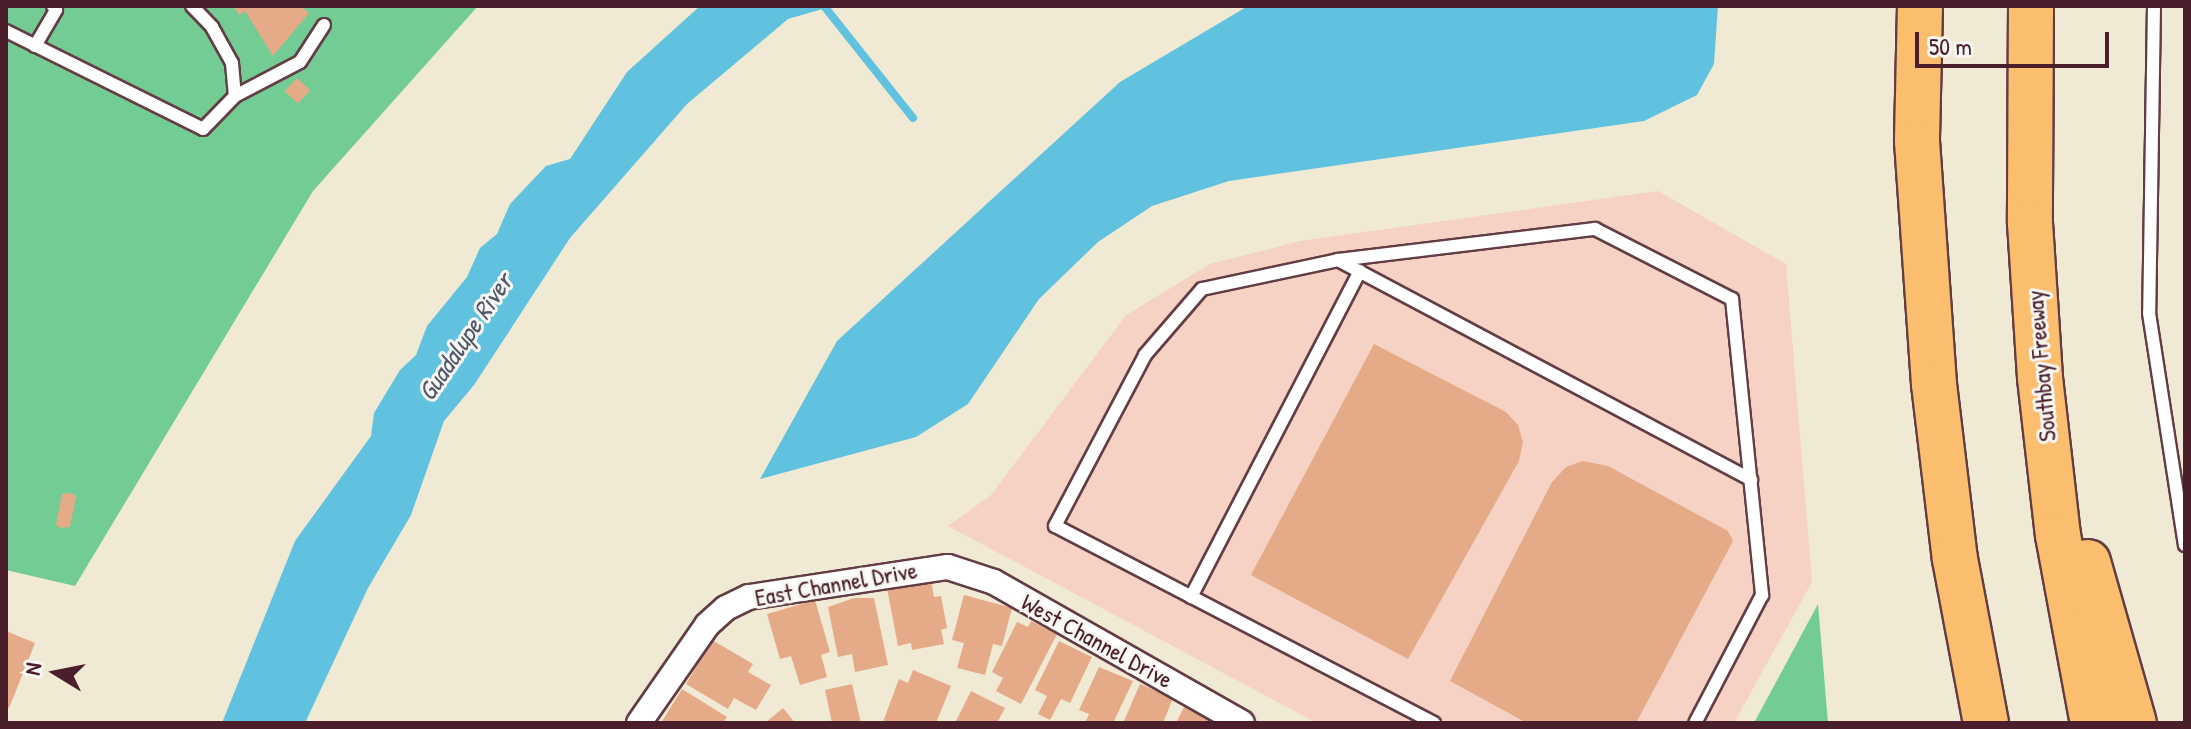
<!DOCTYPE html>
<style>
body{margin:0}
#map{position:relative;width:2191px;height:729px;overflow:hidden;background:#f0e9d4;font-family:"Patrick Hand",sans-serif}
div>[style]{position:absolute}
.built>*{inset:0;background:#f5d2c3}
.green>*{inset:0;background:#72cc93}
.water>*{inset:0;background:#60c2df}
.stream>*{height:8px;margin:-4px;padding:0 4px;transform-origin:4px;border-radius:4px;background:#60c2df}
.building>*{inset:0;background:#e5ab89;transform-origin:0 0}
.roads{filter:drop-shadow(2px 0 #633d44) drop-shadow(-2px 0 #633d44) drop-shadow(0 2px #633d44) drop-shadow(0 -2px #633d44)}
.service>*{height:12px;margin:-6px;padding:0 6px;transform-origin:6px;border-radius:6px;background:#fff}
.minor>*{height:24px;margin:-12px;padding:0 12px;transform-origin:12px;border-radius:12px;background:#fff}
.motorway>*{height:44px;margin:-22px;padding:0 22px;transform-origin:22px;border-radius:22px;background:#fbbd6e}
span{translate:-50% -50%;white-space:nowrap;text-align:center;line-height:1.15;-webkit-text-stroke:6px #f6f6f2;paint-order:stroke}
.street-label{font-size:24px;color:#4a1f2b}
.water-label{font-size:26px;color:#52586a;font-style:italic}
.frame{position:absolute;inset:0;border:8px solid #4a1f2b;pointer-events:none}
.north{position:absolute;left:16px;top:633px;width:80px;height:80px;-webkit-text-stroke:6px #f6f6f2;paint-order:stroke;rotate:280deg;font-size:22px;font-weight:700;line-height:32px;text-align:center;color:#4a1f2b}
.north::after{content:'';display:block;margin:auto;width:28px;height:36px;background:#4a1f2b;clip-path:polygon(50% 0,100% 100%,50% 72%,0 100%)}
.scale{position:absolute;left:1915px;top:32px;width:194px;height:36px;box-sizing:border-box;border:4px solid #4a1f2b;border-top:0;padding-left:10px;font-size:24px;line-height:28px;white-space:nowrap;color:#4a1f2b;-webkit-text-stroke:6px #f6f6f2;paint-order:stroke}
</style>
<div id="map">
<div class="built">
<div style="clip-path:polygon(1658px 191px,1786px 264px,1812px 582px,1734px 723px,1317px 723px,948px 526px,991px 495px,1126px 315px,1210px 264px,1300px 241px)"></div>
</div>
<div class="green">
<div style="clip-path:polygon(6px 6px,478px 6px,313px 191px,75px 586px,6px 570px)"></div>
<div style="clip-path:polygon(1818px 604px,1828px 723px,1754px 723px)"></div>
</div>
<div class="water">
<div style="clip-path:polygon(700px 6px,833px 6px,788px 19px,687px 104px,570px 238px,474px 385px,444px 421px,411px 515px,368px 588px,305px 723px,222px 723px,295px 541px,371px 436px,374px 413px,400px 370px,416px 355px,427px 326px,467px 277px,480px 248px,497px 234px,510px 204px,546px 166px,570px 159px,627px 72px)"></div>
<div style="clip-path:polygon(1248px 6px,1718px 6px,1714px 64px,1697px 95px,1644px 121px,1229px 181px,1152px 206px,1098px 242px,1039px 299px,968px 404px,916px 437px,760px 479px,837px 341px,1120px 82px)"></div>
</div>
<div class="stream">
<div style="left:824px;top:6px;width:143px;rotate:51.5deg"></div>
</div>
<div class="building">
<div style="clip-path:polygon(233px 6px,300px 6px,309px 13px,273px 56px,245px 11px,239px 15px)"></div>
<div style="left:297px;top:78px;width:18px;height:18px;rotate:43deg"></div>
<div style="clip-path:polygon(1374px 344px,1506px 412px,1518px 425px,1523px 442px,1519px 461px,1408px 659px,1251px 575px)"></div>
<div style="clip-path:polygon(1583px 461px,1608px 466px,1728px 531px,1733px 541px,1636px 723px,1527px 723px,1450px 681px,1552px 482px,1566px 467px)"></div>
<div style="clip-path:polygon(71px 493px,76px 496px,70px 527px,61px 528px,56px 525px,62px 494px)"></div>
<div style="clip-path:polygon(931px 580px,934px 597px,941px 596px,947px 628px,941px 630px,944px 644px,912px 650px,911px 643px,898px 646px,887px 588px)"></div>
<div style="clip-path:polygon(964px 595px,1012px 608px,1002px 646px,993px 644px,985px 675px,957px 668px,964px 643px,952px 640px)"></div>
<div style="clip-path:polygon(854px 598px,874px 598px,888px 665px,855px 672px,852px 654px,838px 657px,828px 607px)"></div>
<div style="clip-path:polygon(815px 600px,830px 652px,821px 655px,827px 677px,800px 685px,791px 656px,780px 659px,767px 614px)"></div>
<div style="clip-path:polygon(1031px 621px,1057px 634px,1021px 704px,996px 691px,1003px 678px,992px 672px,1017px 622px,1028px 627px)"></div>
<div style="clip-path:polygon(6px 631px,35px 643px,9px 708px,6px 707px)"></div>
<div style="clip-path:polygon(712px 640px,753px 664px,748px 672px,771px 685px,756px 710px,734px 698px,728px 709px,686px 684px)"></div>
<div style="clip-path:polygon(1059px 641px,1092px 657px,1070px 703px,1061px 699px,1050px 720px,1038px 714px,1047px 696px,1035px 690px)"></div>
<div style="clip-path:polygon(1099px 667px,1133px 681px,1113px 723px,1085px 723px,1089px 714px,1079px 710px)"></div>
<div style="clip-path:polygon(913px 670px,951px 686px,936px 723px,883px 722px,899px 679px,908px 683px)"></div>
<div style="clip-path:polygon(852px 684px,861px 723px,832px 723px,825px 690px)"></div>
<div style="clip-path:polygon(1140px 684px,1173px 698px,1163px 723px,1123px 723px)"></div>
<div style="clip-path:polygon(682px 689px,727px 717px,723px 723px,661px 723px)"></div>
<div style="clip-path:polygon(971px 691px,1005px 708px,997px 723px,955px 723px)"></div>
<div style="clip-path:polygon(1184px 707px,1217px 723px,1176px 723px)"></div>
<div style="clip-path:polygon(783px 708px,795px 723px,765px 723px)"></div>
</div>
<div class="roads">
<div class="service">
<div style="left:192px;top:6px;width:29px;rotate:46deg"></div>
<div style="left:212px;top:27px;width:41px;rotate:60.9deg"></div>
<div style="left:232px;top:63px;width:33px;rotate:85deg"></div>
<div style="left:2154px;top:6px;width:307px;rotate:90.9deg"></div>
<div style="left:2149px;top:313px;width:235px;rotate:81.2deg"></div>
<div style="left:6px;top:31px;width:220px;rotate:26.4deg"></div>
<div style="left:203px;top:129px;width:46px;rotate:-45.9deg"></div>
<div style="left:235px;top:96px;width:73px;rotate:-27.6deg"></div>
<div style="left:300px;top:62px;width:44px;rotate:-57deg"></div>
<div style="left:35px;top:46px;width:42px;rotate:-59.7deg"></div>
<div style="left:56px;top:10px;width:5px;rotate:-127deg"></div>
<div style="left:1338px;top:260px;width:468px;rotate:28deg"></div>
<div style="left:1191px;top:597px;width:367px;rotate:-62.6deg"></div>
<div style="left:1434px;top:723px;width:427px;rotate:-152.5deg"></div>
<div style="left:1055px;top:526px;width:193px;rotate:-62.2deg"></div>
<div style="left:1145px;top:355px;width:87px;rotate:-49.2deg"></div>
<div style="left:1202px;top:289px;width:139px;rotate:-12deg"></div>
<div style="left:1338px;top:260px;width:259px;rotate:-6.9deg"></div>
<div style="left:1595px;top:229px;width:154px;rotate:27.1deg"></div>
<div style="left:1732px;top:299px;width:298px;rotate:84.2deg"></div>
<div style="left:1762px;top:595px;width:144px;rotate:117.6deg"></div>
</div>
<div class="minor">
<div style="left:639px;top:723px;width:119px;rotate:-55.2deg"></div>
<div style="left:707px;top:625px;width:25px;rotate:-42deg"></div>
<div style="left:726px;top:608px;width:25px;rotate:-26deg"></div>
<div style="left:749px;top:597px;width:201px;rotate:-8.6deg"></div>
<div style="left:948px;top:567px;width:48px;rotate:18.1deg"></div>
<div style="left:994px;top:582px;width:285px;rotate:29.6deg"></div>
</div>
<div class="motorway">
<div style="left:1920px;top:6px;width:135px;rotate:91.3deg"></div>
<div style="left:1917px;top:141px;width:244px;rotate:86deg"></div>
<div style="left:1934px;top:384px;width:176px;rotate:83.2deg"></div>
<div style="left:1955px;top:559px;width:167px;rotate:79.3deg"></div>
<div style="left:2031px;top:6px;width:217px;rotate:90.3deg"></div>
<div style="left:2030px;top:223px;width:155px;rotate:86.3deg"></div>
<div style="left:2040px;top:378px;width:158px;rotate:83.5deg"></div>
<div style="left:2058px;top:535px;width:191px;rotate:79.5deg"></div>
<div style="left:2088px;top:562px;width:167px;rotate:74.1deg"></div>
</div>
</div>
<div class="street-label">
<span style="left:2041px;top:366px;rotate:-95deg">Southbay Freeway</span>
<span style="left:836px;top:584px;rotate:-10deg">East Channel Drive</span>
<span style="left:1097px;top:641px;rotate:29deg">West Channel Drive</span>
</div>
<div class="water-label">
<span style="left:465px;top:337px;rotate:-56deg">Guadalupe River</span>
</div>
<div class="frame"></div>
<div class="north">N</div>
<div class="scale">50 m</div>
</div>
